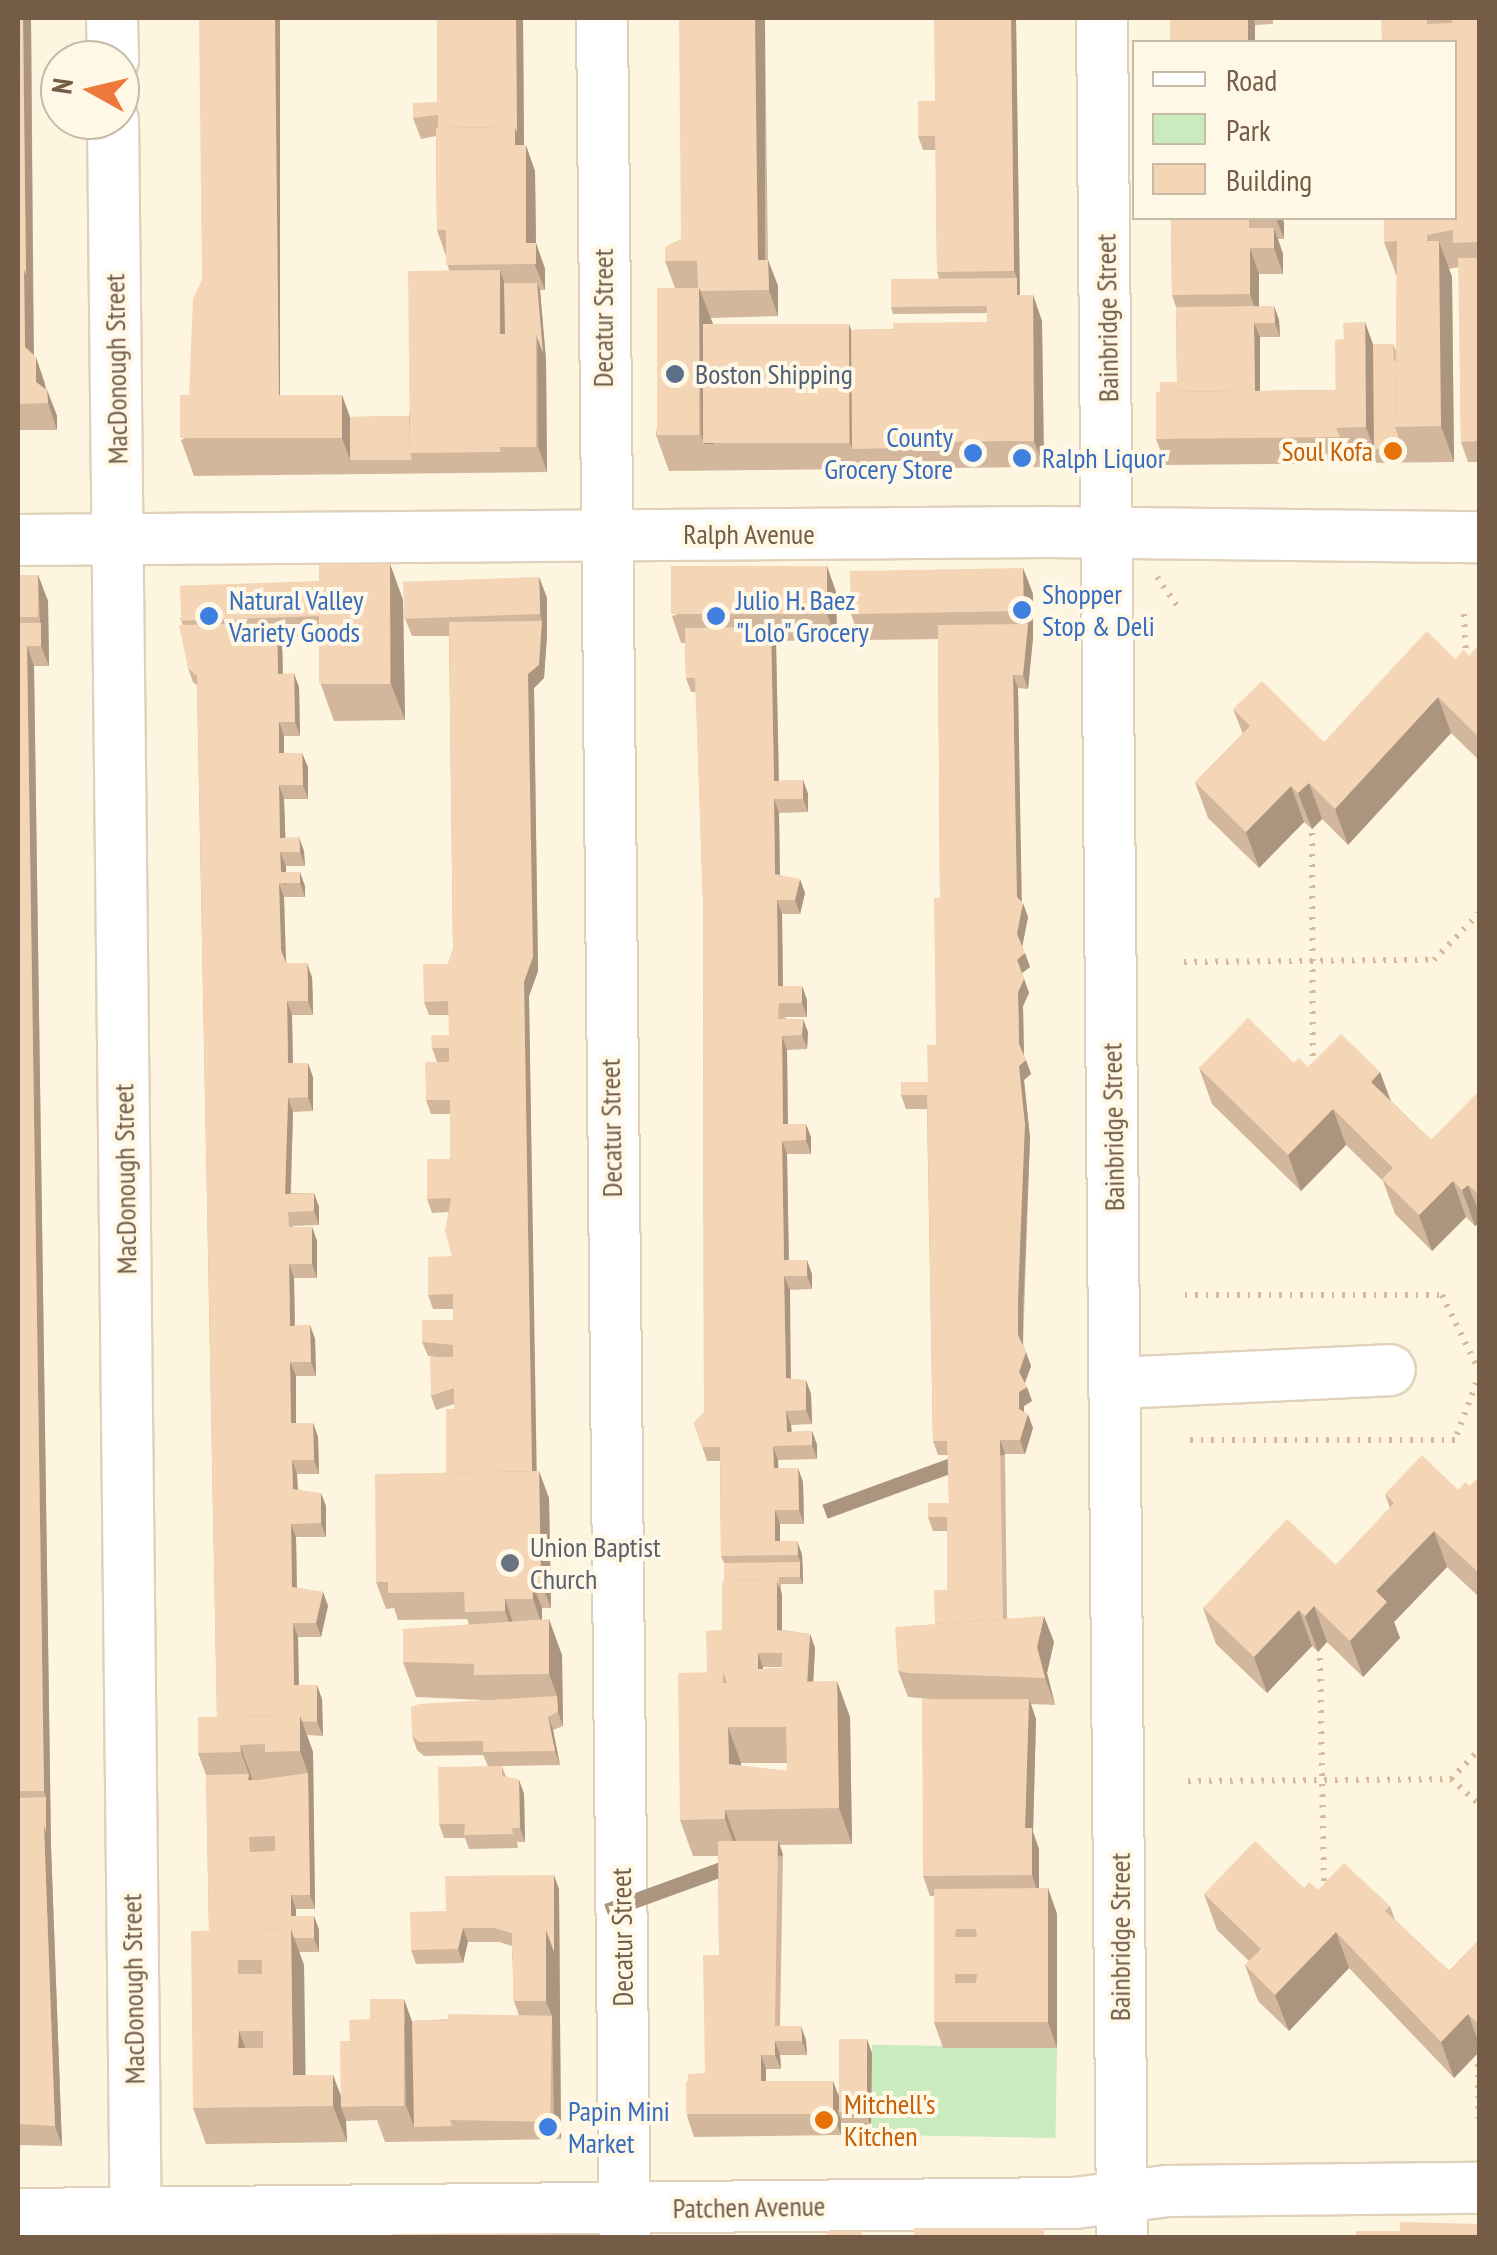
<!DOCTYPE html>
<style>
body{margin:0}
#map{position:relative;width:1497px;height:2255px;overflow:hidden;background:#fdf5df;font-family:"PT Sans Narrow",sans-serif}
div>[style]{position:absolute}
.green>*{inset:0;background:#caebbd;transform-origin:0 0}
.path>*{height:6px;margin-top:-3px;transform-origin:0;background:repeating-linear-gradient(90deg,#d8b999 0 2.5px,transparent 0 10.5px)}
.roads{filter:drop-shadow(2px 0 #e1d1bb) drop-shadow(-2px 0 #e1d1bb) drop-shadow(0 2px #e1d1bb) drop-shadow(0 -2px #e1d1bb)}
.minor>*{height:50px;margin:-25px;padding:0 25px;transform-origin:25px;border-radius:25px;background:#fff}
.wall>*{inset:0;background:#d2b79c}
.shaded-wall>*{inset:0;background:#ab957f;transform-origin:0 0}
.building>*{inset:0;background:#f4d5b5;transform-origin:0 0}
.dots>*{width:28px;height:28px;translate:-50% -50%;box-sizing:border-box;border:5px solid #fff8e6;border-radius:50%}
span{translate:-50% -50%;white-space:nowrap;text-align:center;line-height:1.15;-webkit-text-stroke:8px #fff8e6;paint-order:stroke}
.street-label{font-size:28px;color:#745c46}
.service-label{font-size:28px;color:#4e5e75}
.left{translate:0 -50%;text-align:left}
.shop-label{font-size:28px;color:#366cbe}
.right{translate:-100% -50%;text-align:right}
.food-label{font-size:28px;color:#c56008}
.worship-label{font-size:28px;color:#5b616d}
.frame{position:absolute;inset:0;border:20px solid #745c46;pointer-events:none}
.legend{position:absolute;left:1132px;top:40px;width:325px;height:180px;box-sizing:border-box;background:#fff8e6;border:2px solid #c7baa6;margin:0;padding:12px 18px;list-style:none;font-size:30px;color:#745c46}
.legend li{display:flex;align-items:center;gap:20px;height:50px}
.legend b{width:50px;border:2px solid #c7baa6}
.north{position:absolute;left:40px;top:40px;width:100px;height:100px;box-sizing:border-box;background:#fff8e6;border:2px solid #c7baa6;border-radius:50%;rotate:278deg;font-size:28px;font-weight:700;line-height:40px;text-align:center;color:#745c46}
.north::after{content:'';display:block;margin:auto;width:35px;height:45px;background:#ed793d;clip-path:polygon(50% 0,100% 100%,50% 72%,0 100%)}
</style>
<div id="map">
<div class="green">
<div style="left:1057px;top:2048px;width:90px;height:185px;rotate:91deg"></div>
</div>
<div class="path">
<div style="left:1157px;top:577px;width:38px;rotate:55deg"></div>
<div style="left:1464px;top:614px;width:43px;rotate:87.3deg"></div>
<div style="left:1312px;top:833px;width:235px;rotate:89.8deg"></div>
<div style="left:1184px;top:962px;width:250px;rotate:-0.5deg"></div>
<div style="left:1434px;top:960px;width:66px;rotate:-46.2deg"></div>
<div style="left:1185px;top:1295px;width:257px"></div>
<div style="left:1442px;top:1295px;width:87px;rotate:64deg"></div>
<div style="left:1480px;top:1373px;width:72px;rotate:110.5deg"></div>
<div style="left:1455px;top:1440px;width:269px;rotate:180deg"></div>
<div style="left:1320px;top:1658px;width:232px;rotate:89deg"></div>
<div style="left:1451px;top:1779px;width:39px;rotate:42deg"></div>
<div style="left:1188px;top:1781px;width:263px;rotate:-0.4deg"></div>
<div style="left:1451px;top:1779px;width:42px;rotate:-46deg"></div>
<div style="left:1478px;top:2064px;width:63px;rotate:89.1deg"></div>
</div>
<div class="roads">
<div class="minor">
<div style="left:112px;top:18px;width:42px;rotate:88.6deg"></div>
<div style="left:602px;top:18px;width:2220px;rotate:89.41deg"></div>
<div style="left:1102px;top:18px;width:2220px;rotate:89.48deg"></div>
<div style="left:113px;top:120px;width:2118px;rotate:89.38deg"></div>
<div style="left:18px;top:540px;width:1029px;rotate:-0.45deg"></div>
<div style="left:1047px;top:532px;width:433px;rotate:0.7deg"></div>
<div style="left:1116px;top:1383px;width:274px;rotate:-2.7deg"></div>
<div style="left:18px;top:2214px;width:1057px;rotate:-0.6deg"></div>
<div style="left:1075px;top:2203px;width:94px;rotate:-7.4deg"></div>
<div style="left:1168px;top:2191px;width:312px;rotate:-0.6deg"></div>
</div>
</div>
<div class="wall">
<div style="clip-path:polygon(18px 18px,31px 18px,34px 356px,57px 416px,57px 430px,18px 430px)"></div>
<div style="clip-path:polygon(523px 18px,524px 145px,535px 171px,536px 243px,545px 269px,545px 290px,540px 290px,546px 360px,547px 472px,194px 476px,181px 440px,284px 395px,342px 395px,350px 417px,409px 416px,449px 271px,446px 256px,437px 230px,436px 136px,421px 139px,413px 118px,437px 102px)"></div>
<div style="clip-path:polygon(765px 18px,768px 260px,778px 286px,778px 316px,710px 318px,713px 325px,851px 330px,894px 329px,987px 322px,987px 313px,893px 314px,891px 307px,939px 278px,937px 272px,936px 150px,923px 150px,918px 136px,935px 101px,1016px 18px,1020px 295px,1033px 295px,1042px 321px,1044px 467px,669px 471px,656px 435px,675px 288px,665px 261px,681px 239px)"></div>
<div style="clip-path:polygon(1170px 18px,1273px 18px,1273px 24px,1255px 25px)"></div>
<div style="clip-path:polygon(1381px 18px,1480px 18px,1480px 462px,1468px 462px,1461px 442px,1459px 267px,1449px 269px,1452px 277px,1454px 462px,1166px 465px,1156px 439px,1160px 392px,1177px 382px,1176px 307px,1172px 295px,1171px 218px,1282px 218px,1284px 239px,1278px 239px,1283px 254px,1283px 274px,1259px 274px,1259px 306px,1274px 306px,1279px 320px,1280px 337px,1260px 337px,1260px 391px,1336px 390px,1373px 344px,1393px 344px,1396px 351px,1397px 277px,1384px 242px,1454px 218px,1454px 42px)"></div>
<div style="clip-path:polygon(390px 564px,403px 600px,405px 720px,334px 721px,321px 685px,320px 636px,282px 637px,283px 674px,299px 687px,300px 736px,284px 736px,284px 753px,308px 767px,308px 799px,284px 799px,285px 838px,304px 851px,305px 866px,286px 866px,286px 872px,305px 886px,305px 897px,284px 897px,286px 962px,312px 977px,313px 996px,313px 1015px,292px 1015px,293px 1063px,313px 1077px,313px 1111px,293px 1112px,291px 1193px,314px 1193px,319px 1207px,319px 1225px,293px 1226px,293px 1227px,312px 1227px,317px 1241px,317px 1278px,294px 1278px,295px 1326px,310px 1325px,315px 1339px,316px 1376px,296px 1376px,296px 1423px,313px 1423px,318px 1437px,319px 1474px,297px 1474px,298px 1489px,326px 1506px,326px 1537px,296px 1537px,297px 1588px,323px 1592px,328px 1606px,321px 1637px,298px 1637px,299px 1685px,322px 1699px,323px 1736px,307px 1735px,313px 1752px,315px 1909px,296px 1909px,296px 1916px,314px 1916px,319px 1930px,319px 1952px,299px 1952px,304px 1965px,305px 2075px,333px 2075px,341px 2096px,350px 2041px,412px 2021px,519px 2016px,514px 2001px,512px 1946px,499px 1942px,468px 1942px,463px 1963px,416px 1964px,411px 1950px,446px 1911px,559px 1889px,561px 2139px,385px 2142px,377px 2120px,346px 2121px,347px 2142px,206px 2144px,193px 2108px,209px 1931px,206px 1775px,198px 1753px,217px 1717px,197px 685px,193px 682px,188px 668px,183px 625px,180px 618px,319px 581px)"></div>
<div style="clip-path:polygon(evenodd,827px 566px,836px 592px,837px 640px,776px 641px,779px 781px,803px 780px,808px 794px,808px 812px,779px 813px,780px 875px,805px 893px,800px 914px,782px 914px,783px 986px,802px 986px,807px 1000px,807px 1017px,784px 1017px,808px 1032px,807px 1049px,787px 1050px,788px 1124px,811px 1137px,811px 1154px,787px 1154px,789px 1260px,812px 1274px,812px 1289px,790px 1290px,790px 1379px,811px 1394px,812px 1424px,791px 1425px,792px 1432px,812px 1431px,817px 1445px,817px 1459px,778px 1460px,778px 1468px,803px 1482px,804px 1524px,780px 1524px,780px 1541px,802px 1554px,803px 1569px,803px 1584px,781px 1584px,782px 1630px,810px 1634px,815px 1648px,813px 1682px,850px 1717px,852px 1844px,780px 1845px,783px 1855px,780px 2026px,806px 2040px,807px 2055px,780px 2055px,781px 2069px,766px 2069px,766px 2082px,838px 2094px,872px 2053px,871px 2127px,843px 2126px,841px 2121px,841px 2135px,694px 2137px,687px 2116px,705px 2073px,719px 1955px,718px 1856px,693px 1856px,680px 1820px,707px 1673px,722px 1630px,724px 1581px,724px 1563px,721px 1556px,720px 1461px,707px 1461px,694px 1423px,704px 1412px,703px 902px,696px 692px,691px 692px,686px 678px,685px 643px,681px 643px,672px 616px,827px 566px,763px 1667px,782px 1667px,782px 1668px,763px 1669px,763px 1667px,827px 566px,741px 1763px,787px 1763px,787px 1771px,741px 1766px,741px 1763px)"></div>
<div style="clip-path:polygon(1023px 568px,1033px 594px,1033px 638px,1028px 689px,1018px 688px,1021px 901px,1028px 917px,1022px 947px,1030px 967px,1022px 973px,1029px 993px,1023px 1006px,1024px 1055px,1031px 1074px,1024px 1080px,1030px 1138px,1023px 1345px,1031px 1366px,1025px 1383px,1032px 1401px,1024px 1406px,1024px 1412px,1033px 1428px,1025px 1454px,1005px 1454px,1007px 1619px,1054px 1642px,1047px 1673px,1055px 1705px,1031px 1704px,1036px 1719px,1033px 1832px,1039px 1849px,1039px 1888px,1048px 1888px,1057px 1914px,1057px 2048px,943px 2048px,934px 2022px,934px 1896px,930px 1896px,923px 1876px,930px 1699px,908px 1697px,898px 1671px,935px 1624px,947px 1590px,947px 1531px,933px 1531px,928px 1517px,949px 1503px,948px 1455px,938px 1455px,933px 1441px,927px 1109px,906px 1109px,901px 1095px,928px 1082px,936px 1045px,940px 898px,938px 639px,860px 640px,851px 614px)"></div>
<div style="clip-path:polygon(18px 575px,38px 575px,48px 601px,49px 666px,34px 666px,51px 1846px,62px 2146px,18px 2145px)"></div>
<div style="clip-path:polygon(539px 577px,547px 598px,547px 635px,544px 678px,534px 688px,538px 971px,529px 996px,536px 1471px,549px 1498px,551px 1608px,542px 1608px,542px 1619px,562px 1655px,563px 1726px,553px 1730px,560px 1765px,502px 1766px,506px 1777px,519px 1780px,524px 1794px,525px 1842px,517px 1842px,518px 1848px,469px 1849px,465px 1838px,444px 1838px,439px 1824px,488px 1766px,483px 1755px,424px 1756px,417px 1750px,412px 1736px,482px 1700px,416px 1697px,403px 1662px,469px 1624px,467px 1619px,398px 1620px,394px 1608px,386px 1609px,376px 1582px,446px 1473px,454px 1409px,454px 1404px,436px 1410px,431px 1396px,437px 1357px,428px 1356px,422px 1342px,453px 1320px,453px 1309px,433px 1309px,428px 1295px,452px 1256px,448px 1212px,432px 1213px,427px 1199px,450px 1159px,450px 1114px,431px 1114px,426px 1100px,437px 1062px,432px 1048px,449px 1035px,449px 1015px,429px 1015px,424px 1002px,448px 964px,453px 949px,449px 636px,412px 636px,404px 616px)"></div>
<div style="clip-path:polygon(1480px 645px,1480px 761px,1451px 733px,1348px 845px,1322px 819px,1312px 829px,1304px 822px,1259px 868px,1208px 818px,1195px 782px,1243px 734px,1233px 709px,1324px 742px,1455px 659px,1469px 656px)"></div>
<div style="clip-path:polygon(1294px 1063px,1308px 1067px,1380px 1072px,1391px 1101px,1431px 1140px,1480px 1096px,1480px 1222px,1475px 1226px,1466px 1217px,1432px 1251px,1395px 1214px,1383px 1181px,1346px 1145px,1301px 1191px,1212px 1104px,1199px 1068px)"></div>
<div style="clip-path:polygon(1480px 1476px,1480px 1598px,1447px 1567px,1394px 1622px,1400px 1638px,1363px 1677px,1327px 1642px,1318px 1652px,1312px 1646px,1267px 1693px,1216px 1644px,1203px 1608px,1336px 1565px,1390px 1508px,1385px 1494px,1458px 1490px,1470px 1486px)"></div>
<div style="clip-path:polygon(1304px 1888px,1390px 1906px,1395px 1920px,1449px 1971px,1480px 1939px,1480px 2051px,1454px 2078px,1349px 1968px,1289px 2031px,1258px 2001px,1245px 1965px,1249px 1961px,1217px 1930px,1204px 1894px)"></div>
</div>
<div class="shaded-wall">
<div style="clip-path:polygon(23px 18px,31px 18px,33px 295px,26px 275px)"></div>
<div style="left:275px;top:18px;width:5px;height:400px"></div>
<div style="clip-path:polygon(516px 18px,523px 18px,524px 153px,517px 133px)"></div>
<div style="left:755px;top:18px;width:10px;height:242px"></div>
<div style="clip-path:polygon(1011px 18px,1016px 18px,1020px 313px,1017px 306px,1017px 278px,1014px 271px)"></div>
<div style="clip-path:polygon(1248px 18px,1253px 18px,1255px 25px,1255px 42px,1248px 42px)"></div>
<div style="clip-path:polygon(515px 127px,524px 153px,515px 145px)"></div>
<div style="clip-path:polygon(526px 145px,535px 171px,536px 249px,536px 243px,545px 269px,545px 290px,526px 243px)"></div>
<div style="clip-path:polygon(1276px 218px,1282px 218px,1284px 222px,1284px 239px)"></div>
<div style="clip-path:polygon(1274px 228px,1283px 254px,1283px 274px,1274px 248px)"></div>
<div style="clip-path:polygon(1427px 235px,1439px 268px,1439px 241px,1452px 277px,1454px 462px,1441px 426px)"></div>
<div style="clip-path:polygon(1250px 248px,1259px 274px,1259px 320px,1250px 294px)"></div>
<div style="clip-path:polygon(768px 260px,778px 286px,778px 316px,769px 290px)"></div>
<div style="clip-path:polygon(24px 269px,33px 295px,34px 373px,25px 347px)"></div>
<div style="clip-path:polygon(500px 270px,507px 291px,501px 446px)"></div>
<div style="clip-path:polygon(537px 283px,540px 290px,546px 360px,547px 472px,538px 446px)"></div>
<div style="clip-path:polygon(699px 288px,713px 324px,714px 444px,704px 444px,701px 435px)"></div>
<div style="clip-path:polygon(1033px 295px,1042px 321px,1044px 467px,1034px 441px)"></div>
<div style="clip-path:polygon(1274px 306px,1279px 320px,1280px 337px,1275px 323px)"></div>
<div style="clip-path:polygon(1365px 322px,1378px 358px,1374px 449px,1366px 427px)"></div>
<div style="clip-path:polygon(1254px 323px,1260px 337px,1260px 417px,1255px 403px)"></div>
<div style="clip-path:polygon(849px 324px,858px 350px,852px 449px,850px 443px)"></div>
<div style="clip-path:polygon(36px 357px,45px 384px,46px 403px,36px 382px)"></div>
<div style="clip-path:polygon(47px 390px,57px 416px,57px 430px,48px 403px)"></div>
<div style="clip-path:polygon(342px 395px,355px 431px,350px 460px,342px 438px)"></div>
<div style="clip-path:polygon(390px 564px,403px 600px,405px 720px,391px 684px)"></div>
<div style="clip-path:polygon(827px 566px,836px 592px,837px 640px,827px 614px)"></div>
<div style="clip-path:polygon(1023px 568px,1033px 594px,1033px 638px,1028px 689px,1023px 675px,1028px 624px,1024px 611px)"></div>
<div style="clip-path:polygon(38px 575px,48px 601px,49px 666px,41px 646px)"></div>
<div style="clip-path:polygon(539px 577px,547px 598px,547px 635px,544px 678px,534px 688px,538px 971px,529px 996px,537px 1489px,532px 1475px,524px 982px,528px 674px,542px 621px,540px 614px)"></div>
<div style="clip-path:polygon(277px 623px,282px 637px,283px 688px,278px 674px)"></div>
<div style="clip-path:polygon(771px 627px,776px 641px,779px 795px,774px 781px)"></div>
<div style="clip-path:polygon(27px 646px,34px 666px,51px 1846px,62px 2146px,55px 2126px,44px 1826px,46px 1797px,44px 1791px)"></div>
<div style="clip-path:polygon(294px 673px,299px 687px,300px 736px,295px 722px)"></div>
<div style="clip-path:polygon(1013px 675px,1018px 688px,1022px 910px,1023px 903px,1028px 917px,1022px 948px,1017px 934px)"></div>
<div style="clip-path:polygon(1438px 697px,1451px 733px,1348px 845px,1335px 809px)"></div>
<div style="clip-path:polygon(279px 722px,284px 736px,284px 767px,279px 753px)"></div>
<div style="clip-path:polygon(302px 753px,308px 767px,308px 799px,303px 785px)"></div>
<div style="clip-path:polygon(803px 780px,808px 794px,808px 812px,803px 799px)"></div>
<div style="clip-path:polygon(1309px 783px,1322px 819px,1312px 829px,1298px 793px)"></div>
<div style="clip-path:polygon(279px 785px,284px 799px,286px 852px,280px 838px)"></div>
<div style="clip-path:polygon(1291px 786px,1304px 822px,1259px 868px,1246px 832px)"></div>
<div style="clip-path:polygon(774px 799px,779px 813px,780px 888px,775px 874px)"></div>
<div style="clip-path:polygon(299px 837px,304px 851px,305px 866px,300px 852px)"></div>
<div style="clip-path:polygon(280px 852px,286px 866px,286px 886px,281px 872px)"></div>
<div style="clip-path:polygon(300px 872px,305px 886px,305px 897px,300px 883px)"></div>
<div style="clip-path:polygon(800px 879px,805px 893px,800px 914px,795px 900px)"></div>
<div style="clip-path:polygon(279px 883px,284px 897px,286px 964px,281px 950px)"></div>
<div style="clip-path:polygon(777px 900px,782px 914px,783px 1000px,778px 986px)"></div>
<div style="clip-path:polygon(1025px 953px,1030px 967px,1022px 973px,1017px 960px)"></div>
<div style="clip-path:polygon(307px 963px,312px 977px,313px 1015px,308px 1001px)"></div>
<div style="clip-path:polygon(1024px 979px,1029px 993px,1023px 1006px,1024px 1058px,1019px 1044px,1018px 992px)"></div>
<div style="clip-path:polygon(802px 986px,807px 1000px,807px 1017px,802px 1003px)"></div>
<div style="clip-path:polygon(287px 1001px,292px 1015px,293px 1077px,288px 1063px)"></div>
<div style="clip-path:polygon(803px 1019px,808px 1032px,807px 1049px,802px 1035px)"></div>
<div style="clip-path:polygon(782px 1036px,787px 1050px,788px 1138px,783px 1124px)"></div>
<div style="clip-path:polygon(1026px 1060px,1031px 1074px,1024px 1080px,1030px 1138px,1023px 1312px,1023px 1349px,1018px 1335px,1019px 1066px)"></div>
<div style="clip-path:polygon(308px 1063px,313px 1077px,313px 1111px,308px 1097px)"></div>
<div style="clip-path:polygon(1380px 1072px,1393px 1108px,1371px 1082px)"></div>
<div style="clip-path:polygon(288px 1098px,293px 1112px,290px 1207px,285px 1194px)"></div>
<div style="clip-path:polygon(1333px 1109px,1346px 1145px,1301px 1191px,1288px 1155px)"></div>
<div style="clip-path:polygon(806px 1124px,811px 1137px,811px 1154px,806px 1140px)"></div>
<div style="clip-path:polygon(782px 1141px,787px 1154px,789px 1274px,784px 1260px)"></div>
<div style="clip-path:polygon(1453px 1181px,1466px 1217px,1432px 1251px,1419px 1215px)"></div>
<div style="clip-path:polygon(1468px 1185px,1480px 1215px,1480px 1222px,1475px 1226px,1462px 1190px)"></div>
<div style="clip-path:polygon(314px 1193px,319px 1207px,319px 1225px,314px 1211px)"></div>
<div style="clip-path:polygon(312px 1227px,317px 1241px,317px 1278px,312px 1264px)"></div>
<div style="clip-path:polygon(807px 1260px,812px 1274px,812px 1289px,807px 1276px)"></div>
<div style="clip-path:polygon(289px 1264px,294px 1278px,295px 1340px,290px 1326px)"></div>
<div style="clip-path:polygon(784px 1276px,790px 1290px,791px 1392px,786px 1378px)"></div>
<div style="clip-path:polygon(310px 1325px,315px 1339px,316px 1376px,311px 1362px)"></div>
<div style="clip-path:polygon(1026px 1352px,1031px 1366px,1024px 1385px,1019px 1372px)"></div>
<div style="clip-path:polygon(290px 1362px,296px 1376px,296px 1437px,291px 1423px)"></div>
<div style="clip-path:polygon(806px 1380px,811px 1394px,812px 1424px,806px 1410px)"></div>
<div style="clip-path:polygon(1027px 1387px,1032px 1401px,1024px 1406px,1024px 1423px,1019px 1409px,1019px 1392px)"></div>
<div style="clip-path:polygon(786px 1411px,791px 1425px,792px 1446px,787px 1432px)"></div>
<div style="clip-path:polygon(1028px 1414px,1033px 1428px,1025px 1454px,1020px 1440px)"></div>
<div style="clip-path:polygon(313px 1423px,318px 1437px,319px 1474px,314px 1460px)"></div>
<div style="clip-path:polygon(812px 1431px,817px 1445px,817px 1459px,812px 1445px)"></div>
<div style="left:1000px;top:1440px;width:15px;height:189px;rotate:70deg"></div>
<div style="clip-path:polygon(773px 1446px,778px 1460px,779px 1482px,774px 1468px)"></div>
<div style="clip-path:polygon(292px 1460px,297px 1474px,298px 1502px,293px 1489px)"></div>
<div style="clip-path:polygon(798px 1468px,803px 1482px,804px 1524px,799px 1510px)"></div>
<div style="clip-path:polygon(539px 1471px,549px 1498px,551px 1608px,541px 1582px)"></div>
<div style="clip-path:polygon(321px 1493px,326px 1506px,326px 1537px,321px 1523px)"></div>
<div style="clip-path:polygon(775px 1510px,780px 1524px,780px 1555px,775px 1541px)"></div>
<div style="clip-path:polygon(291px 1524px,296px 1537px,297px 1601px,292px 1587px)"></div>
<div style="clip-path:polygon(1434px 1531px,1447px 1567px,1394px 1622px,1400px 1638px,1363px 1677px,1350px 1641px,1376px 1591px)"></div>
<div style="clip-path:polygon(797px 1541px,802px 1554px,803px 1584px,800px 1577px,800px 1562px,798px 1555px)"></div>
<div style="clip-path:polygon(777px 1580px,782px 1594px,782px 1643px,777px 1630px)"></div>
<div style="clip-path:polygon(532px 1582px,542px 1608px,542px 1625px,533px 1599px)"></div>
<div style="clip-path:polygon(323px 1592px,328px 1606px,321px 1637px,316px 1623px)"></div>
<div style="clip-path:polygon(505px 1599px,514px 1626px,514px 1637px,505px 1611px)"></div>
<div style="clip-path:polygon(1314px 1606px,1327px 1642px,1318px 1652px,1305px 1616px)"></div>
<div style="clip-path:polygon(1299px 1610px,1312px 1646px,1267px 1693px,1254px 1657px)"></div>
<div style="clip-path:polygon(1044px 1616px,1054px 1642px,1047px 1673px,1055px 1705px,1045px 1678px,1037px 1647px)"></div>
<div style="clip-path:polygon(549px 1619px,562px 1655px,563px 1726px,558px 1712px,557px 1696px,549px 1674px)"></div>
<div style="clip-path:polygon(293px 1623px,298px 1637px,299px 1699px,294px 1685px)"></div>
<div style="clip-path:polygon(810px 1634px,815px 1648px,812px 1707px,807px 1693px)"></div>
<div style="clip-path:polygon(758px 1653px,763px 1667px,763px 1683px,758px 1669px)"></div>
<div style="clip-path:polygon(837px 1681px,850px 1717px,852px 1844px,839px 1808px)"></div>
<div style="clip-path:polygon(317px 1685px,322px 1699px,323px 1736px,317px 1722px)"></div>
<div style="clip-path:polygon(1029px 1699px,1036px 1719px,1033px 1832px,1039px 1849px,1039px 1896px,1032px 1875px,1025px 1828px)"></div>
<div style="clip-path:polygon(300px 1716px,313px 1752px,315px 1909px,310px 1895px,308px 1773px,300px 1751px)"></div>
<div style="clip-path:polygon(548px 1717px,553px 1730px,560px 1765px,555px 1751px)"></div>
<div style="clip-path:polygon(728px 1727px,741px 1763px,742px 1800px,729px 1764px)"></div>
<div style="clip-path:polygon(240px 1745px,253px 1781px,248px 1780px,249px 1774px,241px 1752px)"></div>
<div style="clip-path:polygon(519px 1780px,524px 1794px,525px 1842px,520px 1828px)"></div>
<div style="clip-path:polygon(725px 1810px,738px 1846px,738px 1855px,725px 1819px)"></div>
<div style="left:778px;top:1841px;width:15px;height:185px;rotate:70deg"></div>
<div style="clip-path:polygon(554px 1875px,559px 1889px,561px 2139px,554px 2118px,552px 2016px,546px 2001px,546px 1930px)"></div>
<div style="clip-path:polygon(1048px 1888px,1057px 1914px,1057px 2048px,1048px 2022px)"></div>
<div style="clip-path:polygon(291px 1895px,296px 1909px,296px 1930px,291px 1916px)"></div>
<div style="clip-path:polygon(314px 1916px,319px 1930px,319px 1952px,314px 1938px)"></div>
<div style="clip-path:polygon(463px 1928px,468px 1942px,463px 1963px,458px 1949px)"></div>
<div style="clip-path:polygon(291px 1929px,304px 1965px,306px 2106px,293px 2075px)"></div>
<div style="clip-path:polygon(1336px 1932px,1349px 1968px,1289px 2031px,1275px 1995px)"></div>
<div style="clip-path:polygon(404px 1999px,417px 2035px,414px 2127px,406px 2105px)"></div>
<div style="clip-path:polygon(1468px 2014px,1480px 2046px,1480px 2051px,1454px 2078px,1441px 2042px)"></div>
<div style="clip-path:polygon(801px 2026px,806px 2040px,807px 2055px,802px 2041px)"></div>
<div style="clip-path:polygon(239px 2031px,252px 2067px,238px 2048px)"></div>
<div style="clip-path:polygon(867px 2039px,872px 2053px,871px 2127px,866px 2113px)"></div>
<div style="clip-path:polygon(775px 2041px,780px 2055px,781px 2069px,775px 2055px)"></div>
<div style="clip-path:polygon(761px 2055px,766px 2069px,766px 2102px,761px 2088px)"></div>
<div style="clip-path:polygon(333px 2075px,345px 2107px,341px 2107px,346px 2121px,347px 2142px,333px 2106px)"></div>
<div style="clip-path:polygon(833px 2081px,841px 2102px,838px 2112px,841px 2121px,841px 2135px,833px 2114px)"></div>
</div>
<div class="building">
<div style="clip-path:polygon(18px 18px,23px 18px,26px 275px,24px 269px,18px 269px)"></div>
<div style="clip-path:polygon(199px 18px,275px 18px,279px 396px,189px 396px,193px 299px,202px 280px)"></div>
<div style="clip-path:polygon(437px 18px,516px 18px,517px 133px,515px 127px,438px 128px,438px 115px,413px 118px,413px 103px,437px 102px)"></div>
<div style="clip-path:polygon(679px 18px,755px 18px,758px 260px,768px 260px,769px 290px,701px 291px,699px 288px,698px 288px,697px 261px,665px 261px,665px 247px,681px 239px)"></div>
<div style="clip-path:polygon(934px 18px,1011px 18px,1014px 271px,937px 272px,935px 136px,918px 136px,918px 101px,935px 101px)"></div>
<div style="left:1170px;top:18px;width:78px;height:24px"></div>
<div style="clip-path:polygon(1381px 18px,1427px 18px,1427px 24px,1452px 23px,1452px 18px,1480px 18px,1480px 323px,1478px 323px,1477px 242px,1453px 243px,1453px 230px,1427px 235px,1428px 241px,1439px 241px,1441px 426px,1395px 427px,1397px 241px,1384px 242px,1384px 218px,1454px 218px,1454px 42px,1382px 42px)"></div>
<div style="clip-path:polygon(515px 127px,515px 145px,526px 145px,526px 243px,536px 243px,536px 264px,446px 265px,446px 230px,437px 230px,436px 128px)"></div>
<div style="clip-path:polygon(1171px 218px,1249px 218px,1249px 228px,1274px 228px,1274px 248px,1250px 248px,1250px 294px,1172px 295px)"></div>
<div style="clip-path:polygon(1458px 258px,1477px 258px,1478px 323px,1480px 327px,1480px 441px,1461px 442px)"></div>
<div style="clip-path:polygon(18px 269px,24px 269px,25px 347px,36px 357px,36px 382px,47px 390px,48px 403px,18px 404px)"></div>
<div style="clip-path:polygon(500px 270px,499px 447px,501px 452px,410px 453px,408px 271px)"></div>
<div style="clip-path:polygon(1017px 278px,1017px 295px,986px 295px,986px 306px,891px 307px,891px 279px)"></div>
<div style="clip-path:polygon(504px 283px,537px 283px,543px 353px,536px 334px,505px 334px)"></div>
<div style="left:657px;top:288px;width:42px;height:147px"></div>
<div style="clip-path:polygon(986px 295px,1033px 295px,1034px 441px,895px 442px,893px 323px,987px 322px)"></div>
<div style="clip-path:polygon(1274px 306px,1275px 323px,1254px 323px,1255px 391px,1160px 392px,1160px 382px,1177px 382px,1176px 307px)"></div>
<div style="clip-path:polygon(1365px 322px,1366px 427px,1336px 428px,1335px 340px,1344px 339px,1343px 323px)"></div>
<div style="left:849px;top:324px;width:119px;height:146px;rotate:90deg"></div>
<div style="clip-path:polygon(894px 329px,895px 442px,897px 448px,852px 449px,851px 330px)"></div>
<div style="left:498px;top:334px;width:38px;height:113px"></div>
<div style="clip-path:polygon(1373px 344px,1393px 344px,1394px 361px,1396px 361px,1395px 427px,1403px 449px,1374px 449px)"></div>
<div style="clip-path:polygon(1336px 390px,1336px 428px,1340px 437px,1156px 439px,1156px 392px)"></div>
<div style="left:342px;top:395px;width:43px;height:162px;rotate:90deg"></div>
<div style="clip-path:polygon(409px 416px,410px 453px,412px 460px,350px 460px,350px 417px)"></div>
<div style="left:390px;top:564px;width:120px;height:71px;rotate:90deg"></div>
<div style="left:827px;top:566px;width:48px;height:156px;rotate:90deg"></div>
<div style="left:1023px;top:568px;width:43px;height:173px;rotate:89deg"></div>
<div style="left:18px;top:575px;width:20px;height:42px"></div>
<div style="left:539px;top:577px;width:37px;height:136px;rotate:88deg"></div>
<div style="left:319px;top:581px;width:35px;height:139px;rotate:88deg"></div>
<div style="clip-path:polygon(542px 621px,539px 665px,528px 674px,533px 957px,524px 982px,532px 1471px,446px 1473px,446px 1409px,454px 1409px,454px 1388px,431px 1396px,430px 1357px,453px 1357px,453px 1345px,422px 1342px,422px 1320px,453px 1320px,453px 1294px,428px 1295px,428px 1257px,452px 1256px,445px 1231px,451px 1198px,427px 1199px,427px 1159px,450px 1159px,450px 1100px,426px 1100px,425px 1062px,449px 1062px,449px 1048px,432px 1048px,431px 1035px,449px 1035px,448px 1001px,424px 1002px,423px 964px,448px 964px,453px 949px,449px 622px)"></div>
<div style="clip-path:polygon(18px 623px,41px 623px,41px 646px,27px 646px,44px 1791px,18px 1791px)"></div>
<div style="clip-path:polygon(277px 623px,278px 674px,294px 673px,295px 722px,279px 722px,279px 753px,302px 753px,303px 785px,279px 785px,280px 838px,299px 837px,300px 852px,280px 852px,281px 872px,300px 872px,300px 883px,279px 883px,281px 950px,286px 963px,307px 963px,308px 982px,308px 1001px,287px 1001px,288px 1063px,308px 1063px,308px 1097px,288px 1098px,285px 1194px,314px 1193px,314px 1211px,288px 1212px,289px 1227px,312px 1227px,312px 1264px,289px 1264px,290px 1326px,310px 1325px,311px 1362px,290px 1362px,291px 1423px,313px 1423px,314px 1460px,292px 1460px,293px 1489px,321px 1493px,321px 1523px,291px 1524px,292px 1587px,323px 1592px,316px 1623px,293px 1623px,294px 1685px,317px 1685px,317px 1722px,302px 1721px,300px 1716px,217px 1717px,197px 676px,188px 668px,179px 625px)"></div>
<div style="clip-path:polygon(1028px 624px,1023px 675px,1013px 675px,1017px 897px,1023px 903px,1017px 934px,1025px 953px,1017px 960px,1024px 979px,1018px 992px,1019px 1044px,1026px 1060px,1019px 1066px,1025px 1124px,1018px 1298px,1018px 1335px,1026px 1352px,1019px 1372px,1027px 1387px,1019px 1392px,1019px 1409px,1028px 1414px,1020px 1440px,1000px 1440px,1003px 1619px,935px 1624px,934px 1590px,947px 1590px,947px 1517px,928px 1517px,928px 1503px,949px 1503px,947px 1441px,933px 1441px,927px 1095px,901px 1095px,901px 1082px,928px 1082px,927px 1045px,936px 1045px,934px 898px,940px 898px,938px 625px)"></div>
<div style="clip-path:polygon(771px 627px,774px 781px,803px 780px,803px 799px,774px 799px,775px 874px,800px 879px,795px 900px,777px 900px,778px 986px,802px 986px,802px 1003px,779px 1003px,778px 1019px,803px 1019px,802px 1035px,782px 1036px,783px 1124px,806px 1124px,806px 1140px,782px 1141px,784px 1260px,807px 1260px,807px 1276px,784px 1276px,786px 1378px,806px 1380px,806px 1410px,786px 1411px,787px 1432px,812px 1431px,812px 1445px,773px 1446px,774px 1468px,798px 1468px,799px 1510px,775px 1510px,775px 1541px,797px 1541px,798px 1555px,721px 1556px,720px 1447px,702px 1447px,694px 1423px,704px 1412px,703px 902px,695px 678px,686px 678px,685px 628px)"></div>
<div style="clip-path:polygon(1427px 631px,1455px 659px,1464px 650px,1469px 656px,1480px 645px,1480px 738px,1438px 697px,1335px 809px,1309px 783px,1298px 793px,1291px 786px,1246px 832px,1195px 782px,1250px 726px,1233px 709px,1262px 681px,1324px 742px)"></div>
<div style="clip-path:polygon(1248px 1018px,1294px 1063px,1299px 1058px,1308px 1067px,1341px 1034px,1380px 1072px,1371px 1082px,1431px 1140px,1477px 1093px,1480px 1096px,1480px 1195px,1468px 1185px,1462px 1190px,1453px 1181px,1419px 1215px,1382px 1179px,1393px 1168px,1333px 1109px,1288px 1155px,1199px 1068px)"></div>
<div style="clip-path:polygon(1422px 1455px,1458px 1490px,1465px 1482px,1470px 1486px,1480px 1476px,1480px 1574px,1434px 1531px,1376px 1591px,1387px 1602px,1350px 1641px,1314px 1606px,1305px 1616px,1299px 1610px,1254px 1657px,1203px 1608px,1287px 1519px,1336px 1565px,1394px 1503px,1385px 1494px)"></div>
<div style="clip-path:polygon(539px 1471px,541px 1582px,532px 1582px,533px 1599px,505px 1599px,505px 1611px,465px 1612px,464px 1592px,388px 1593px,388px 1582px,376px 1582px,375px 1474px)"></div>
<div style="clip-path:polygon(800px 1562px,800px 1577px,779px 1577px,779px 1587px,777px 1580px,724px 1581px,724px 1563px)"></div>
<div style="clip-path:polygon(evenodd,777px 1580px,777px 1630px,810px 1634px,807px 1682px,727px 1683px,723px 1672px,707px 1673px,706px 1631px,722px 1630px,722px 1581px,777px 1580px,758px 1653px,782px 1653px,782px 1668px,758px 1669px,758px 1653px)"></div>
<div style="clip-path:polygon(1044px 1616px,1037px 1647px,1045px 1678px,909px 1673px,898px 1671px,895px 1627px)"></div>
<div style="clip-path:polygon(549px 1619px,549px 1674px,474px 1675px,474px 1664px,403px 1662px,403px 1629px)"></div>
<div style="clip-path:polygon(evenodd,723px 1672px,723px 1683px,837px 1681px,839px 1808px,725px 1810px,725px 1819px,680px 1820px,678px 1673px,723px 1672px,728px 1727px,786px 1727px,787px 1771px,729px 1764px,728px 1727px)"></div>
<div style="clip-path:polygon(557px 1696px,558px 1712px,548px 1717px,555px 1751px,483px 1752px,483px 1741px,419px 1742px,412px 1736px,411px 1707px,419px 1704px)"></div>
<div style="clip-path:polygon(922px 1699px,1029px 1699px,1025px 1828px,1032px 1828px,1032px 1875px,923px 1876px)"></div>
<div style="clip-path:polygon(300px 1716px,300px 1751px,265px 1752px,265px 1744px,240px 1745px,241px 1752px,198px 1753px,198px 1717px)"></div>
<div style="clip-path:polygon(502px 1766px,502px 1776px,519px 1780px,520px 1828px,512px 1828px,513px 1834px,464px 1835px,465px 1824px,439px 1824px,438px 1767px)"></div>
<div style="clip-path:polygon(evenodd,308px 1773px,310px 1895px,291px 1895px,291px 1916px,314px 1916px,314px 1938px,294px 1938px,291px 1929px,209px 1931px,206px 1775px,249px 1774px,248px 1780px,259px 1780px,308px 1773px,275px 1836px,275px 1851px,250px 1852px,249px 1837px,275px 1836px)"></div>
<div style="clip-path:polygon(46px 1797px,46px 1832px,44px 1826px,18px 1826px,18px 1798px)"></div>
<div style="clip-path:polygon(18px 1826px,44px 1826px,55px 2126px,18px 2124px)"></div>
<div style="clip-path:polygon(718px 1841px,778px 1841px,775px 2026px,801px 2026px,802px 2041px,775px 2041px,775px 2055px,761px 2055px,761px 2082px,688px 2083px,688px 2074px,705px 2073px,703px 1955px,719px 1955px)"></div>
<div style="clip-path:polygon(1255px 1841px,1304px 1888px,1309px 1882px,1318px 1890px,1344px 1863px,1390px 1906px,1385px 1911px,1449px 1971px,1480px 1939px,1480px 2020px,1476px 2022px,1468px 2014px,1441px 2042px,1336px 1932px,1275px 1995px,1245px 1965px,1261px 1949px,1204px 1894px)"></div>
<div style="clip-path:polygon(554px 1875px,554px 1952px,546px 1930px,513px 1930px,514px 1952px,512px 1952px,512px 1933px,494px 1928px,463px 1928px,458px 1949px,411px 1950px,410px 1912px,446px 1911px,445px 1876px)"></div>
<div style="clip-path:polygon(evenodd,1048px 1888px,1048px 2022px,934px 2022px,934px 1889px,1048px 1888px,956px 1929px,976px 1929px,977px 1937px,955px 1937px,956px 1929px,1048px 1888px,955px 1974px,977px 1974px,976px 1983px,955px 1983px,955px 1974px)"></div>
<div style="clip-path:polygon(evenodd,291px 1929px,293px 2075px,333px 2075px,333px 2106px,193px 2108px,191px 1931px,291px 1929px,238px 1960px,262px 1960px,262px 1974px,238px 1974px,238px 1960px,291px 1929px,239px 2031px,263px 2031px,263px 2048px,238px 2048px,239px 2031px)"></div>
<div style="left:513px;top:1930px;width:33px;height:71px"></div>
<div style="left:370px;top:1999px;width:34px;height:107px"></div>
<div style="left:448px;top:2014px;width:104px;height:106px;rotate:1deg"></div>
<div style="clip-path:polygon(370px 2019px,372px 2106px,341px 2107px,340px 2041px,350px 2041px,349px 2020px)"></div>
<div style="clip-path:polygon(448px 2020px,450px 2120px,452px 2126px,414px 2127px,412px 2021px)"></div>
<div style="left:839px;top:2039px;width:28px;height:73px"></div>
<div style="left:833px;top:2081px;width:33px;height:147px;rotate:90deg"></div>
<div style="clip-path:polygon(1400px 2222px,1480px 2224px,1480px 2238px,1356px 2238px,1356px 2231px,1400px 2231px)"></div>
<div style="left:1044px;top:2228px;width:10px;height:130px;rotate:90deg"></div>
<div style="left:827px;top:2231px;width:35px;height:7px"></div>
<div style="clip-path:polygon(551px 2233px,551px 2238px,393px 2238px,392px 2234px)"></div>
</div>
<div class="dots">
<div style="left:675px;top:374px;background:#5c6f8a"></div>
<div style="left:1393px;top:451px;background:#e8710a"></div>
<div style="left:973px;top:453px;background:#3f7fe0"></div>
<div style="left:1022px;top:458px;background:#3f7fe0"></div>
<div style="left:1022px;top:610px;background:#3f7fe0"></div>
<div style="left:209px;top:616px;background:#3f7fe0"></div>
<div style="left:716px;top:616px;background:#3f7fe0"></div>
<div style="left:510px;top:1563px;background:#6b7280"></div>
<div style="left:824px;top:2120px;background:#e8710a"></div>
<div style="left:548px;top:2127px;background:#3f7fe0"></div>
</div>
<div class="street-label">
<span style="left:603px;top:318px;rotate:-90deg">Decatur Street</span>
<span style="left:1107px;top:318px;rotate:-91deg">Bainbridge Street</span>
<span style="left:116px;top:369px;rotate:-91deg">MacDonough Street</span>
<span style="left:749px;top:534px">Ralph Avenue</span>
<span style="left:1113px;top:1127px;rotate:-91deg">Bainbridge Street</span>
<span style="left:611px;top:1128px;rotate:-91deg">Decatur Street</span>
<span style="left:125px;top:1179px;rotate:-91deg">MacDonough Street</span>
<span style="left:622px;top:1937px;rotate:-91deg">Decatur Street</span>
<span style="left:1120px;top:1937px;rotate:-90deg">Bainbridge Street</span>
<span style="left:133px;top:1989px;rotate:-91deg">MacDonough Street</span>
<span style="left:749px;top:2207px;rotate:-1deg">Patchen Avenue</span>
</div>
<div class="service-label">
<span class="left" style="left:695px;top:374px">Boston Shipping</span>
</div>
<div class="shop-label">
<span class="right" style="left:953px;top:453px">County<br>Grocery Store</span>
<span class="left" style="left:1042px;top:458px">Ralph Liquor</span>
<span class="left" style="left:1042px;top:610px">Shopper<br>Stop &amp; Deli</span>
<span class="left" style="left:229px;top:616px">Natural Valley<br>Variety Goods</span>
<span class="left" style="left:736px;top:616px">Julio H. Baez<br>"Lolo" Grocery</span>
<span class="left" style="left:568px;top:2127px">Papin Mini<br>Market</span>
</div>
<div class="food-label">
<span class="right" style="left:1373px;top:451px">Soul Kofa</span>
<span class="left" style="left:844px;top:2120px">Mitchell's<br>Kitchen</span>
</div>
<div class="worship-label">
<span class="left" style="left:530px;top:1563px">Union Baptist<br>Church</span>
</div>
<div class="frame"></div>
<ul class="legend">
<li><b style="height:12px;background:#fff"></b>Road</li>
<li><b style="height:28px;background:#caebbd"></b>Park</li>
<li><b style="height:28px;background:#f4d5b5"></b>Building</li>
</ul>
<div class="north">N</div>
</div>
